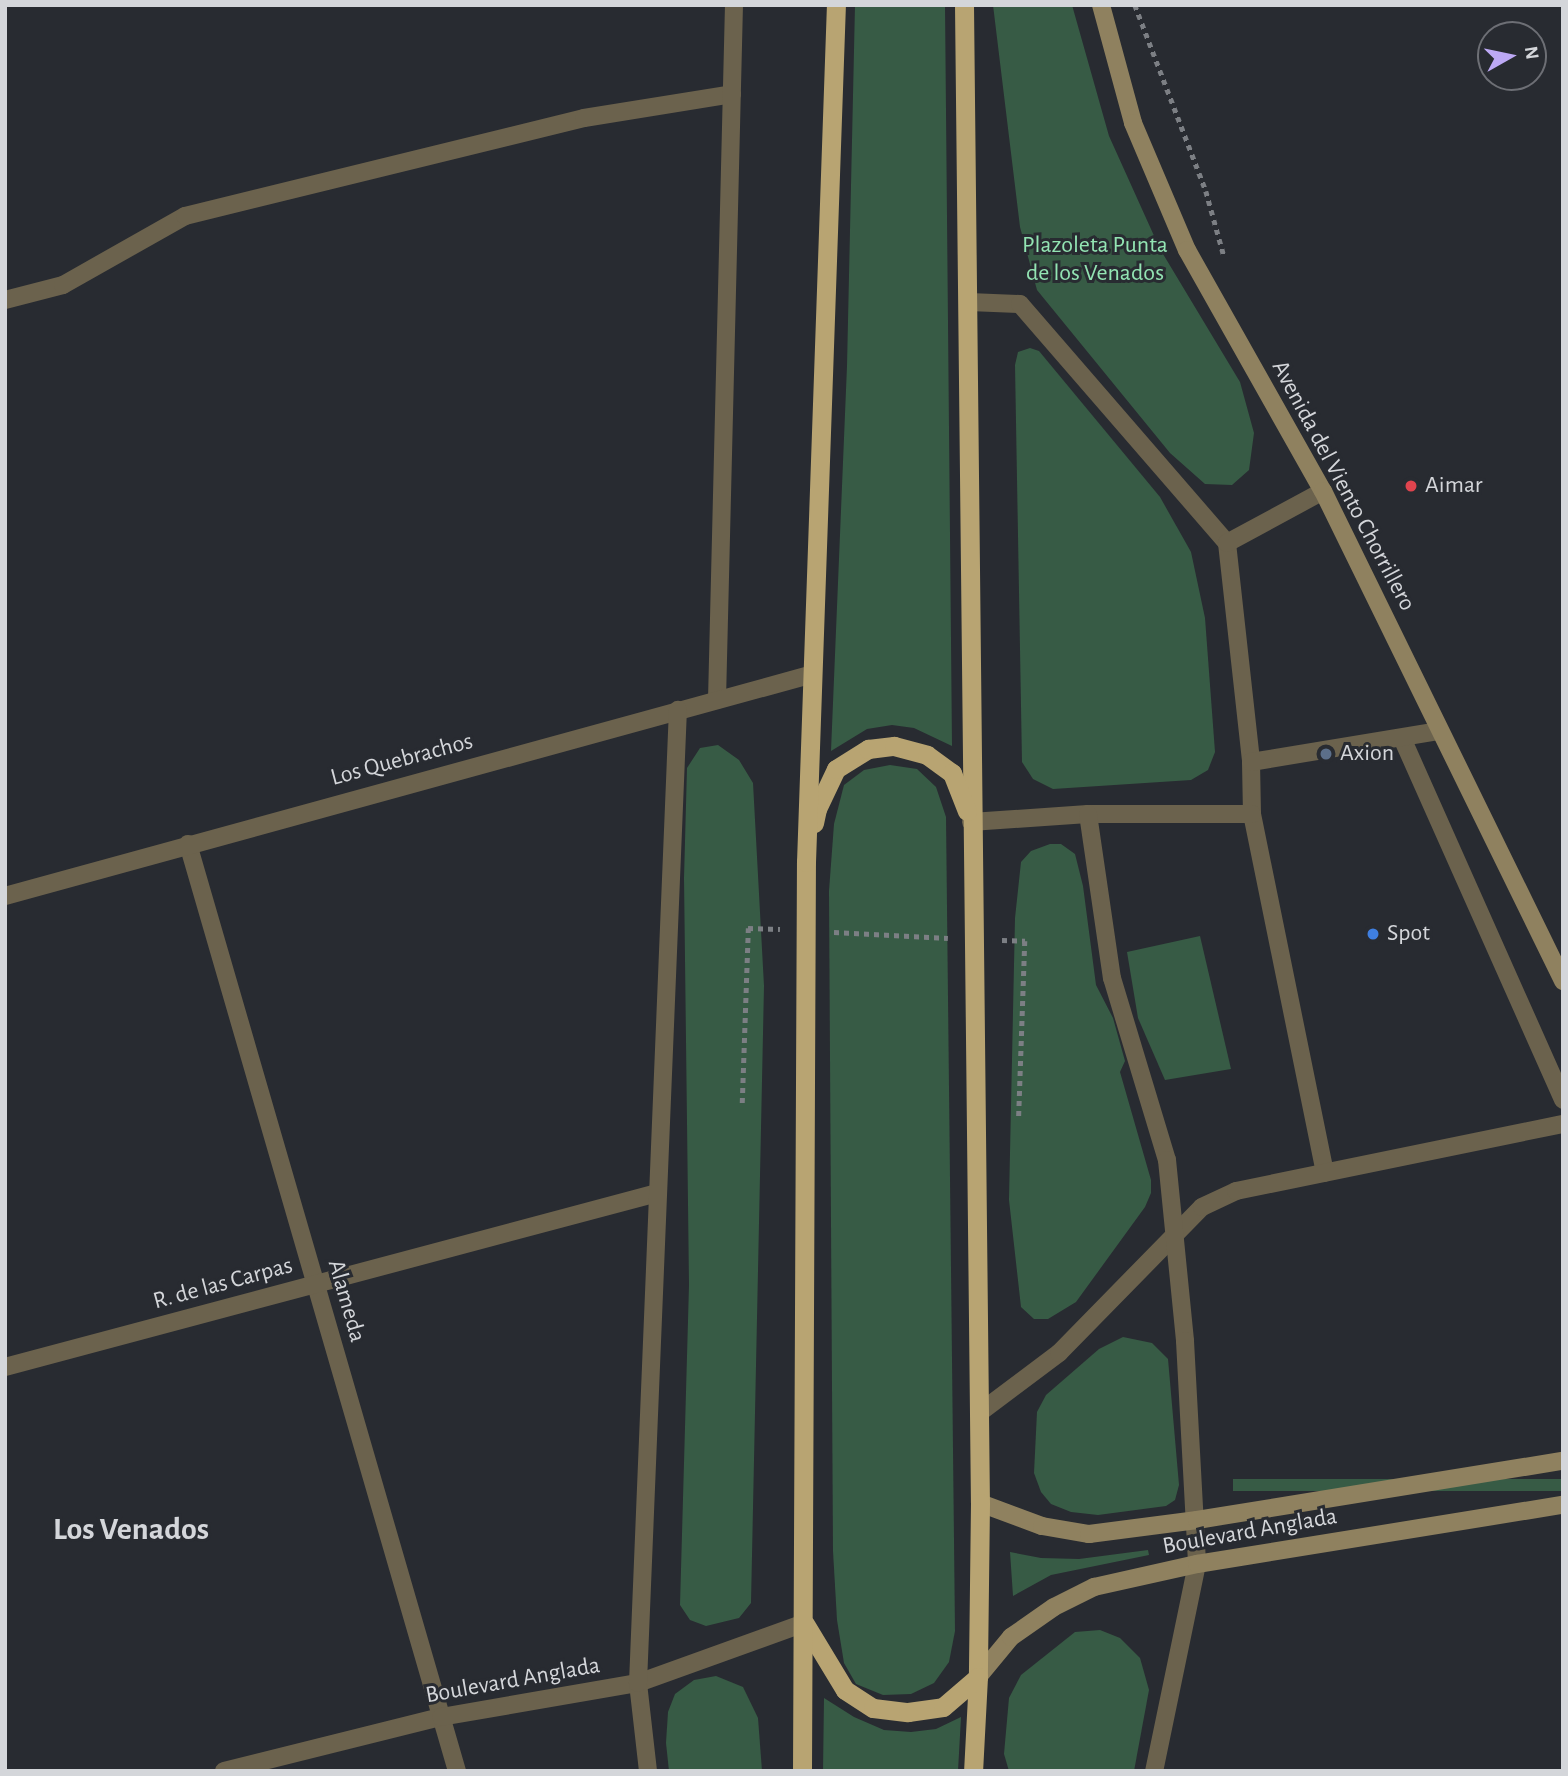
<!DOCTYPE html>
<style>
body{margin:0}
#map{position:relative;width:1568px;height:1776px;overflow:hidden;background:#282b31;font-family:"Alegreya Sans",sans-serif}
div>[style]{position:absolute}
.green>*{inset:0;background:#375b45;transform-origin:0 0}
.path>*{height:4.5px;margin-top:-2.25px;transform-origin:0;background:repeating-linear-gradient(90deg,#7c7f84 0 5px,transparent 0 10px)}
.service>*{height:18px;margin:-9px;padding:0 9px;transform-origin:9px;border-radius:9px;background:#6b624d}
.minor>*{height:18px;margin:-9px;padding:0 9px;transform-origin:9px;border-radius:9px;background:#6b624d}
.secondary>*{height:18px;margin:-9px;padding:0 9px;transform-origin:9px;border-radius:9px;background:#8f815f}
.trunk>*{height:19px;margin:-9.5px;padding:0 9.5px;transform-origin:9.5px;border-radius:9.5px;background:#b8a472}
.dots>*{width:19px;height:19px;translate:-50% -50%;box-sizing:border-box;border:4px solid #282b31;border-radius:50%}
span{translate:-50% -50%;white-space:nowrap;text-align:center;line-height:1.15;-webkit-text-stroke:6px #282b31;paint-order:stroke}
.park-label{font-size:24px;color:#93e4b3}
.street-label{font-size:24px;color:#d4d6da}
.poi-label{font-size:24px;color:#d4d6da}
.left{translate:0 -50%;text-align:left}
.district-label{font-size:32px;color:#d4d6da;font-weight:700}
.frame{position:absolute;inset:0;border:7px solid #d4d6da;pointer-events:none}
.north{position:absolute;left:1477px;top:21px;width:70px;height:70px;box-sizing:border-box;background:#282b31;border:2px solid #6d6f75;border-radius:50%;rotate:81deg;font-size:19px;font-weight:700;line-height:28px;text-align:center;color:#d4d6da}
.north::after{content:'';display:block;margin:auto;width:24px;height:32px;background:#bda9f5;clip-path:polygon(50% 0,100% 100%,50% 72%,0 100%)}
</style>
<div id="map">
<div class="green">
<div style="clip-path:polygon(855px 5px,945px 5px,952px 746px,914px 728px,892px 725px,867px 729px,831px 751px,847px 366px)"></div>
<div style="clip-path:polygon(993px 5px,1072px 5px,1109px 136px,1160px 249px,1240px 382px,1254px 433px,1249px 470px,1232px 485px,1205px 484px,1170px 453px,1037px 290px,1020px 227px)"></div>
<div style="clip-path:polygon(1030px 348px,1039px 351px,1160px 497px,1191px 552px,1205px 618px,1215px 752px,1208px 770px,1191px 780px,1053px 789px,1033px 779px,1022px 762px,1015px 365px,1018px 352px)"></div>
<div style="clip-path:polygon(718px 745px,739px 760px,753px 783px,764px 986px,751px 1603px,739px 1618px,706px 1626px,690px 1620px,680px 1605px,689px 1285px,684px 878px,687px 768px,700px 748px)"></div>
<div style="clip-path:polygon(890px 765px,917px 769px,936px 787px,946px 817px,955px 1631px,949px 1662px,934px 1683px,911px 1694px,883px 1695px,856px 1684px,844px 1663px,837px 1620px,833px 1551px,829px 891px,834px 824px,844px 785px,864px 770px)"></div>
<div style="clip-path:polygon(1050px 844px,1061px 844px,1075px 854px,1083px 886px,1096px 985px,1113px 1018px,1125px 1061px,1120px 1072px,1151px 1180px,1151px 1193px,1145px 1207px,1076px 1302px,1048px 1319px,1034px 1319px,1021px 1307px,1009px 1200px,1015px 918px,1021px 862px,1031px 851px)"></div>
<div style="clip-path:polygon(1200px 936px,1231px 1069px,1165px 1080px,1138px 1018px,1127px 952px)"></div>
<div style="clip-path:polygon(1123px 1337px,1152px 1343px,1168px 1359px,1179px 1485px,1175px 1500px,1166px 1506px,1098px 1515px,1071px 1512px,1051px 1504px,1041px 1492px,1034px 1473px,1037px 1412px,1046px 1395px,1099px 1349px)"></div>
<div style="left:1563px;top:1479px;width:12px;height:330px;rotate:90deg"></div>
<div style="clip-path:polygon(1148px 1550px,1149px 1555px,1051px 1575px,1013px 1596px,1010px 1552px,1041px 1558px,1079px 1559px)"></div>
<div style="clip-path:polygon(1100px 1630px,1120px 1638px,1140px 1658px,1149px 1690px,1134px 1771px,1009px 1771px,1004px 1754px,1009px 1698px,1021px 1675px,1075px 1632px)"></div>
<div style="clip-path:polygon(716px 1676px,743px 1687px,758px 1718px,762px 1771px,669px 1771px,666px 1743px,668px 1712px,675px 1694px,694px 1680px)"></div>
<div style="clip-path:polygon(824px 1698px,854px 1717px,884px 1730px,911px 1732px,936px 1729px,961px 1717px,958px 1771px,823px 1771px)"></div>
</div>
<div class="path">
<div style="left:1135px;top:5px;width:199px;rotate:69.1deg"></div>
<div style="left:1206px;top:191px;width:67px;rotate:74.5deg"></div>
<div style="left:834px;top:932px;width:114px;rotate:3deg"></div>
<div style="left:1002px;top:940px;width:23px;rotate:2deg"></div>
<div style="left:1025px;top:941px;width:176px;rotate:92deg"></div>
<div style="left:742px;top:1103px;width:175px;rotate:-88deg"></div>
<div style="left:748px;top:928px;width:32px;rotate:2deg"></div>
</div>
<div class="service">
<div style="left:5px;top:300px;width:60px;rotate:-14.5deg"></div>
<div style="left:63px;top:285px;width:140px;rotate:-29.5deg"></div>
<div style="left:185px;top:216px;width:411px;rotate:-13.8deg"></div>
<div style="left:584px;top:118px;width:150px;rotate:-9.2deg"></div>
<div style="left:969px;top:302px;width:51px;rotate:2.2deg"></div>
<div style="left:1020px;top:304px;width:316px;rotate:49.1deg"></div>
<div style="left:1227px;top:543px;width:220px;rotate:83.7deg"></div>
<div style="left:1251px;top:762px;width:52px;rotate:88.9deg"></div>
<div style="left:1252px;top:814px;width:366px;rotate:78.5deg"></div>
<div style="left:1227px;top:543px;width:109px;rotate:-28.4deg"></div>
<div style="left:717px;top:700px;width:695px;rotate:-88.6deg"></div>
<div style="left:1402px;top:738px;width:396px;rotate:66deg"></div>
<div style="left:1251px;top:762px;width:191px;rotate:-9.4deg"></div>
<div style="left:971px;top:822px;width:117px;rotate:-3.9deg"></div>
<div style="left:1088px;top:814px;width:164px"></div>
<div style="left:979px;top:1413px;width:100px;rotate:-36.9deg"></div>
<div style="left:1059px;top:1353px;width:204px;rotate:-45.6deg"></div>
<div style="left:1202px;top:1207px;width:38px;rotate:-25deg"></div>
<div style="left:1236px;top:1191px;width:334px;rotate:-11.6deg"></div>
</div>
<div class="minor">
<div style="left:1088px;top:814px;width:166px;rotate:81.7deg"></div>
<div style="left:1112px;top:978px;width:190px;rotate:73.2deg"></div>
<div style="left:1167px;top:1160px;width:182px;rotate:84.3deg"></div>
<div style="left:1185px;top:1341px;width:223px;rotate:86.9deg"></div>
<div style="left:1197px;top:1564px;width:211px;rotate:101.7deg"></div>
<div style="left:188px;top:844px;width:965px;rotate:73.82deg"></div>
<div style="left:5px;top:896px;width:838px;rotate:-15.36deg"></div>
<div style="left:5px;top:1367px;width:675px;rotate:-14.94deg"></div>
<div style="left:224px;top:1771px;width:224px;rotate:-14deg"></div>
<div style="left:441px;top:1717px;width:200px;rotate:-9.8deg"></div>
<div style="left:638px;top:1683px;width:177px;rotate:-19.8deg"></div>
<div style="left:648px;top:1771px;width:89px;rotate:-96.5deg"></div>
<div style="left:638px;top:1683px;width:974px;rotate:-87.65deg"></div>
</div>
<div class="secondary">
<div style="left:1101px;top:5px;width:122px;rotate:74.8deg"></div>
<div style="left:1133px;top:123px;width:138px;rotate:67deg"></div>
<div style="left:1187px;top:250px;width:277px;rotate:60.6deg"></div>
<div style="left:1323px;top:491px;width:546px;rotate:63.9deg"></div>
<div style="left:980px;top:1503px;width:66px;rotate:20.4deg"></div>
<div style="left:1042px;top:1526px;width:48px;rotate:9.7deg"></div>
<div style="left:1089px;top:1534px;width:109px;rotate:-7.4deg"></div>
<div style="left:1197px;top:1520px;width:371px;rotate:-9.2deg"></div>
<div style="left:978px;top:1677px;width:52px;rotate:-50.5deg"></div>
<div style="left:1011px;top:1637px;width:52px;rotate:-34.9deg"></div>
<div style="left:1054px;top:1607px;width:45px;rotate:-26.6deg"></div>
<div style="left:1094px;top:1587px;width:106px;rotate:-12.6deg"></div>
<div style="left:1197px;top:1564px;width:371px;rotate:-9.2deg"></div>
</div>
<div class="trunk">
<div style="left:964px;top:5px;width:1498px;rotate:89.39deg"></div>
<div style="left:980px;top:1503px;width:174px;rotate:90.7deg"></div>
<div style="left:978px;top:1677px;width:94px;rotate:93deg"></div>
<div style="left:814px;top:823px;width:14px;rotate:-78deg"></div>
<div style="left:817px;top:809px;width:44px;rotate:-64.6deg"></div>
<div style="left:836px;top:769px;width:38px;rotate:-32deg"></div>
<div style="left:868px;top:749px;width:26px;rotate:-7deg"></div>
<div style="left:894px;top:746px;width:34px;rotate:15deg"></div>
<div style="left:927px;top:755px;width:31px;rotate:36deg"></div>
<div style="left:952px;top:773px;width:41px;rotate:68.5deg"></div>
<div style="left:805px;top:1624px;width:77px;rotate:58.8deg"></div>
<div style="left:845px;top:1690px;width:33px;rotate:33deg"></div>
<div style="left:873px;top:1708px;width:35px;rotate:7deg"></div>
<div style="left:908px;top:1712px;width:35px;rotate:-8deg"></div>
<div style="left:943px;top:1707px;width:46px;rotate:-40.6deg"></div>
<div style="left:802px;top:1771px;width:909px;rotate:-89.75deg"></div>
<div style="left:806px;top:862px;width:858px;rotate:-88deg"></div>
</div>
<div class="dots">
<div style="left:1411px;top:486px;background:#e0444e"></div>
<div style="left:1326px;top:754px;background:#5c6f8a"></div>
<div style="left:1373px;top:934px;background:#3f7fe0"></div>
</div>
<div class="park-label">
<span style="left:1095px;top:260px">Plazoleta Punta<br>de los Venados</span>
</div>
<div class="street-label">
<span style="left:1343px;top:486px;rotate:62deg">Avenida del Viento Chorrillero</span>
<span style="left:402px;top:760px;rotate:-15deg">Los Quebrachos</span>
<span style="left:223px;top:1284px;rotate:-15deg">R. de las Carpas</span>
<span style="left:346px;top:1301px;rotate:74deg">Alameda</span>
<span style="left:1250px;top:1532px;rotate:-10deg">Boulevard Anglada</span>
<span style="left:513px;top:1681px;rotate:-10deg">Boulevard Anglada</span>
</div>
<div class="poi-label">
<span class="left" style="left:1425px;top:486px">Aimar</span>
<span class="left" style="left:1340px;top:754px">Axion</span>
<span class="left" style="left:1387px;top:934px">Spot</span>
</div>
<div class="district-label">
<span style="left:131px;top:1529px">Los Venados</span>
</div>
<div class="frame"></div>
<div class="north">N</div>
</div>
